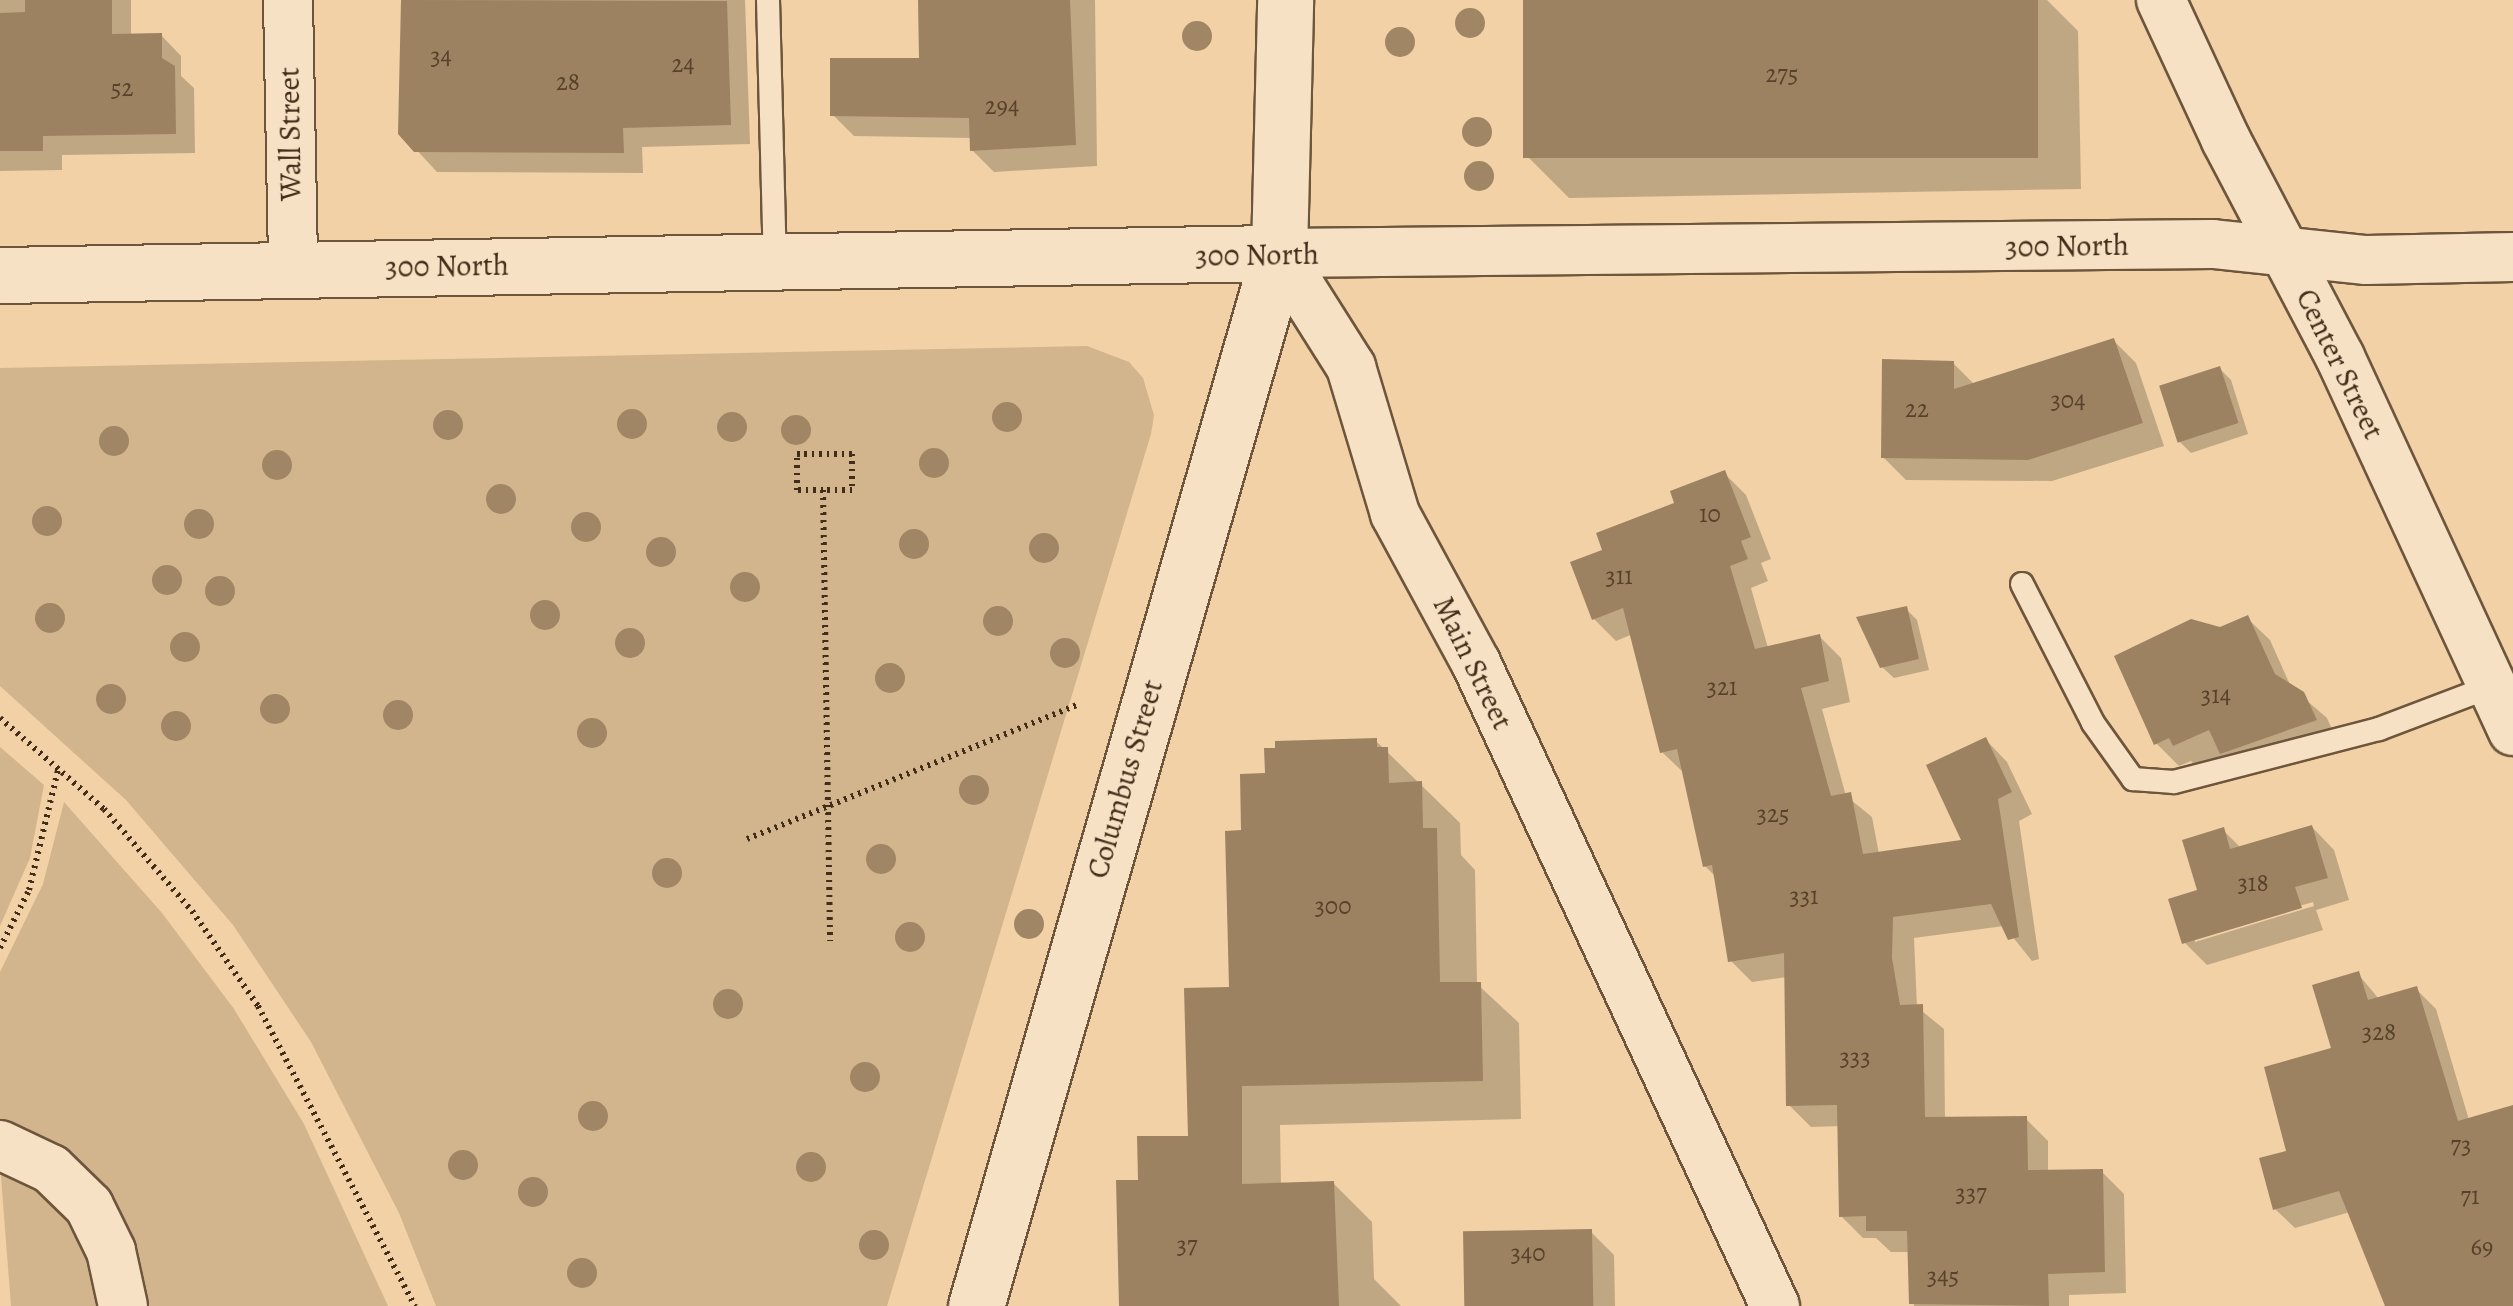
<!DOCTYPE html>
<style>
body{margin:0}
#map{position:relative;width:2513px;height:1306px;overflow:hidden;background:#f1d1a5;font-family:Alegreya,serif}
div>[style]{position:absolute}
.green>*{inset:0;background:#d3b58d}
.shadow>*{inset:0;background:#0003}
.building>*{inset:0;background:#9d8262;transform-origin:0 0}
.path>*{height:6px;margin-top:-3px;transform-origin:0;background:repeating-linear-gradient(90deg,#412d19 0 2.5px,transparent 0 7.5px)}
.roads{filter:drop-shadow(2px 0 #6d563c) drop-shadow(-2px 0 #6d563c) drop-shadow(0 2px #6d563c) drop-shadow(0 -2px #6d563c)}
.lane>*{height:22px;margin:-11px;padding:0 11px;transform-origin:11px;border-radius:11px;background:#f6e1c4}
.street>*{height:48px;margin:-24px;padding:0 24px;transform-origin:24px;border-radius:24px;background:#f6e1c4}
.secondary>*{height:55px;margin:-27.5px;padding:0 27.5px;transform-origin:27.5px;border-radius:27.5px;background:#f6e1c4}
.trees>*{width:30px;height:30px;margin:-15px;border-radius:50%;background:#a08665}
span{translate:-50% -50%;white-space:nowrap;text-align:center;line-height:1.15;-webkit-text-stroke:10px #f6e1c4;paint-order:stroke}
.number-label{font-size:25px;color:#58422b}
.number-label span{-webkit-text-stroke-width:0}
.street-label{font-size:30px;color:#412d19}
</style>
<div id="map">
<div class="green">
<div style="clip-path:polygon(1087px 346px,1129px 362px,1143px 378px,1154px 415px,1151px 434px,887px 1306px,436px 1306px,399px 1213px,311px 1042px,233px 925px,126px 800px,0 686px,0 368px)"></div>
<div style="clip-path:polygon(0 747px,44px 785px,30px 858px,0 926px)"></div>
<div style="clip-path:polygon(64px 802px,162px 913px,234px 1009px,304px 1124px,388px 1306px,144px 1306px,122px 1215px,82px 1169px,0 1124px,0 972px,43px 884px)"></div>
<div style="clip-path:polygon(0 1164px,66px 1202px,114px 1306px,11px 1306px)"></div>
</div>
<div class="shadow">
<div style="clip-path:polygon(0 0,131px 0,131px 36px,161px 35px,181px 56px,181px 76px,194px 88px,195px 153px,62px 155px,62px 170px,0 171px)"></div>
<div style="clip-path:polygon(402px 0,745px 0,750px 144px,642px 147px,643px 173px,437px 172px,401px 133px)"></div>
<div style="clip-path:polygon(921px 0,1095px 0,1097px 166px,994px 172px,972px 150px,972px 138px,854px 136px,833px 115px,922px 60px)"></div>
<div style="clip-path:polygon(1523px 0,2047px 0,2078px 31px,2081px 189px,1569px 198px,1528px 157px)"></div>
<div style="clip-path:polygon(2113px 340px,2136px 363px,2164px 446px,2052px 481px,1906px 480px,1883px 457px,1953px 363px,1975px 385px)"></div>
<div style="clip-path:polygon(2219px 368px,2231px 380px,2248px 434px,2191px 453px,2180px 442px)"></div>
<div style="clip-path:polygon(1724px 473px,1746px 495px,1771px 559px,1761px 563px,1768px 581px,1751px 588px,1768px 648px,1819px 636px,1841px 658px,1850px 702px,1822px 709px,1846px 796px,1872px 817px,1879px 854px,1964px 842px,1986px 740px,2007px 762px,2032px 814px,2019px 821px,2039px 959px,2032px 961px,2004px 926px,1914px 938px,1917px 1007px,1944px 1029px,1945px 1120px,2026px 1119px,2048px 1141px,2048px 1173px,2102px 1172px,2124px 1194px,2126px 1293px,2069px 1295px,2069px 1306px,1914px 1306px,1910px 1252px,1891px 1252px,1876px 1238px,1863px 1238px,1841px 1216px,1840px 1126px,1811px 1127px,1789px 1105px,1787px 977px,1752px 982px,1730px 960px,1717px 878px,1705px 866px,1686px 775px,1662px 752px,1633px 634px,1616px 641px,1594px 619px,1605px 552px)"></div>
<div style="clip-path:polygon(1906px 609px,1917px 620px,1929px 670px,1894px 678px,1882px 667px)"></div>
<div style="clip-path:polygon(2247px 618px,2270px 640px,2291px 687px,2327px 718px,2338px 743px,2246px 776px,2225px 756px,2198px 768px,2191px 761px,2179px 766px,2156px 743px,2220px 630px)"></div>
<div style="clip-path:polygon(1376px 741px,1460px 823px,1461px 855px,1475px 870px,1477px 984px,1519px 1023px,1521px 1119px,1280px 1125px,1281px 1185px,1333px 1183px,1372px 1222px,1374px 1279px,1401px 1306px,1121px 1306px,1140px 1183px,1190px 1138px,1231px 989px,1243px 833px,1267px 776px)"></div>
<div style="clip-path:polygon(evenodd,2312px 827px,2334px 850px,2349px 900px,2316px 910px,2323px 930px,2207px 965px,2184px 942px,2223px 830px,2241px 848px,2312px 827px,2313px 902px,2314px 906px,2195px 942px,2195px 937px,2313px 902px)"></div>
<div style="clip-path:polygon(2358px 974px,2379px 999px,2416px 989px,2436px 1009px,2469px 1120px,2513px 1107px,2513px 1306px,2390px 1306px,2350px 1212px,2295px 1228px,2275px 1209px,2289px 1153px,2334px 1049px)"></div>
<div style="clip-path:polygon(1591px 1232px,1614px 1255px,1615px 1306px,1469px 1306px)"></div>
</div>
<div class="building">
<div style="clip-path:polygon(25px 0,112px 0,112px 34px,162px 33px,162px 58px,175px 66px,176px 134px,43px 136px,43px 151px,0 151px,0 13px,25px 12px)"></div>
<div style="clip-path:polygon(401px 0,727px 1px,731px 125px,623px 128px,624px 153px,414px 152px,398px 134px)"></div>
<div style="clip-path:polygon(918px 0,1070px 0,1076px 145px,970px 151px,969px 118px,830px 116px,830px 58px,919px 58px)"></div>
<div style="left:1523px;top:0;width:515px;height:158px"></div>
<div style="clip-path:polygon(2114px 338px,2143px 423px,2028px 460px,1881px 458px,1882px 359px,1954px 361px,1954px 389px)"></div>
<div style="left:2220px;top:366px;width:60px;height:64px;rotate:72deg"></div>
<div style="clip-path:polygon(1725px 470px,1751px 537px,1741px 541px,1748px 559px,1730px 566px,1755px 649px,1820px 634px,1829px 681px,1801px 688px,1831px 796px,1851px 792px,1863px 854px,1961px 840px,1926px 765px,1986px 737px,2012px 792px,1998px 799px,2019px 937px,2008px 940px,1991px 904px,1893px 917px,1892px 958px,1900px 1005px,1923px 1004px,1925px 1117px,2027px 1116px,2028px 1170px,2103px 1169px,2105px 1272px,2048px 1274px,2049px 1306px,1909px 1304px,1907px 1231px,1866px 1231px,1866px 1216px,1839px 1217px,1837px 1105px,1786px 1106px,1784px 953px,1728px 962px,1712px 865px,1703px 867px,1677px 749px,1660px 753px,1623px 608px,1592px 620px,1570px 562px,1602px 550px,1596px 533px,1674px 503px,1670px 491px)"></div>
<div style="clip-path:polygon(1907px 606px,1919px 659px,1880px 668px,1856px 617px)"></div>
<div style="clip-path:polygon(2248px 615px,2275px 674px,2304px 692px,2317px 720px,2220px 754px,2209px 730px,2173px 746px,2169px 738px,2154px 745px,2114px 656px,2191px 619px,2220px 627px)"></div>
<div style="clip-path:polygon(1377px 738px,1377px 747px,1388px 747px,1389px 783px,1422px 781px,1423px 828px,1437px 828px,1440px 982px,1481px 982px,1483px 1081px,1242px 1086px,1242px 1184px,1334px 1181px,1339px 1306px,1119px 1306px,1116px 1180px,1138px 1180px,1137px 1136px,1188px 1136px,1184px 988px,1229px 987px,1225px 831px,1241px 830px,1240px 774px,1265px 773px,1264px 748px,1275px 748px,1275px 741px)"></div>
<div style="clip-path:polygon(2312px 825px,2328px 878px,2295px 887px,2302px 908px,2182px 944px,2168px 899px,2197px 890px,2182px 840px,2224px 827px,2230px 849px)"></div>
<div style="clip-path:polygon(2359px 971px,2368px 1000px,2417px 986px,2458px 1121px,2513px 1105px,2513px 1306px,2385px 1306px,2339px 1191px,2273px 1210px,2259px 1158px,2286px 1151px,2264px 1067px,2331px 1048px,2312px 985px)"></div>
<div style="left:1592px;top:1229px;width:77px;height:129px;rotate:89deg"></div>
</div>
<div class="path">
<div style="left:823px;top:490px;width:26px;rotate:180deg"></div>
<div style="left:797px;top:490px;width:36px;rotate:-90deg"></div>
<div style="left:797px;top:454px;width:55px"></div>
<div style="left:852px;top:454px;width:36px;rotate:90deg"></div>
<div style="left:852px;top:490px;width:29px;rotate:180deg"></div>
<div style="left:823px;top:490px;width:451px;rotate:89.1deg"></div>
<div style="left:0;top:718px;width:138px;rotate:41.2deg"></div>
<div style="left:104px;top:809px;width:135px;rotate:49.2deg"></div>
<div style="left:192px;top:911px;width:116px;rotate:55.2deg"></div>
<div style="left:258px;top:1006px;width:339px;rotate:62.4deg"></div>
<div style="left:747px;top:839px;width:356px;rotate:-22.1deg"></div>
<div style="left:0;top:948px;width:65px;rotate:-63.4deg"></div>
<div style="left:29px;top:890px;width:123px;rotate:-76.4deg"></div>
</div>
<div class="roads">
<div class="lane">
<div style="left:768px;top:0;width:260px;rotate:88.5deg"></div>
<div style="left:2022px;top:584px;width:156px;rotate:62.9deg"></div>
<div style="left:2093px;top:723px;width:69px;rotate:54.5deg"></div>
<div style="left:2133px;top:779px;width:41px;rotate:4.2deg"></div>
<div style="left:2174px;top:782px;width:212px;rotate:-14.5deg"></div>
<div style="left:2379px;top:729px;width:121px;rotate:-20.8deg"></div>
</div>
<div class="street">
<div style="left:288px;top:0;width:268px;rotate:88.9deg"></div>
<div style="left:2161px;top:0;width:154px;rotate:65.1deg"></div>
<div style="left:2226px;top:140px;width:245px;rotate:62.3deg"></div>
<div style="left:2340px;top:357px;width:412px;rotate:65.2deg"></div>
<div style="left:1279px;top:253px;width:934px;rotate:-0.55deg"></div>
<div style="left:2213px;top:244px;width:154px;rotate:6deg"></div>
<div style="left:2366px;top:260px;width:147px;rotate:-1.2deg"></div>
<div style="left:1279px;top:253px;width:135px;rotate:57.7deg"></div>
<div style="left:1351px;top:367px;width:153px;rotate:73.3deg"></div>
<div style="left:1395px;top:514px;width:170px;rotate:61.5deg"></div>
<div style="left:1476px;top:663px;width:709px;rotate:65.06deg"></div>
<div style="left:0;top:1145px;width:56px;rotate:25.2deg"></div>
<div style="left:51px;top:1169px;width:53px;rotate:44.2deg"></div>
<div style="left:89px;top:1206px;width:50px;rotate:63.9deg"></div>
<div style="left:111px;top:1251px;width:56px;rotate:77.7deg"></div>
</div>
<div class="secondary">
<div style="left:0;top:275px;width:1279px;rotate:-0.99deg"></div>
<div style="left:976px;top:1306px;width:1096px;rotate:-73.95deg"></div>
<div style="left:1279px;top:253px;width:253px;rotate:-88.6deg"></div>
</div>
</div>
<div class="trees">
<div style="left:1470px;top:23px"></div>
<div style="left:1197px;top:36px"></div>
<div style="left:1400px;top:42px"></div>
<div style="left:1477px;top:132px"></div>
<div style="left:1479px;top:176px"></div>
<div style="left:1007px;top:417px"></div>
<div style="left:632px;top:424px"></div>
<div style="left:448px;top:425px"></div>
<div style="left:732px;top:427px"></div>
<div style="left:796px;top:430px"></div>
<div style="left:114px;top:441px"></div>
<div style="left:934px;top:463px"></div>
<div style="left:277px;top:465px"></div>
<div style="left:501px;top:499px"></div>
<div style="left:47px;top:521px"></div>
<div style="left:199px;top:524px"></div>
<div style="left:586px;top:527px"></div>
<div style="left:914px;top:544px"></div>
<div style="left:1044px;top:548px"></div>
<div style="left:661px;top:552px"></div>
<div style="left:167px;top:580px"></div>
<div style="left:745px;top:587px"></div>
<div style="left:220px;top:591px"></div>
<div style="left:545px;top:615px"></div>
<div style="left:50px;top:618px"></div>
<div style="left:998px;top:621px"></div>
<div style="left:630px;top:643px"></div>
<div style="left:185px;top:647px"></div>
<div style="left:1065px;top:653px"></div>
<div style="left:890px;top:678px"></div>
<div style="left:111px;top:699px"></div>
<div style="left:275px;top:709px"></div>
<div style="left:398px;top:715px"></div>
<div style="left:176px;top:726px"></div>
<div style="left:592px;top:733px"></div>
<div style="left:974px;top:790px"></div>
<div style="left:881px;top:859px"></div>
<div style="left:667px;top:873px"></div>
<div style="left:1029px;top:924px"></div>
<div style="left:910px;top:937px"></div>
<div style="left:728px;top:1004px"></div>
<div style="left:865px;top:1077px"></div>
<div style="left:593px;top:1116px"></div>
<div style="left:463px;top:1165px"></div>
<div style="left:811px;top:1167px"></div>
<div style="left:533px;top:1192px"></div>
<div style="left:874px;top:1245px"></div>
<div style="left:582px;top:1273px"></div>
</div>
<div class="number-label">
<span style="left:441px;top:56px">34</span>
<span style="left:683px;top:64px">24</span>
<span style="left:1782px;top:74px">275</span>
<span style="left:568px;top:82px">28</span>
<span style="left:122px;top:88px">52</span>
<span style="left:1002px;top:106px">294</span>
<span style="left:2068px;top:400px">304</span>
<span style="left:1917px;top:409px">22</span>
<span style="left:1710px;top:514px">10</span>
<span style="left:1619px;top:576px">311</span>
<span style="left:1722px;top:687px">321</span>
<span style="left:2216px;top:695px">314</span>
<span style="left:1773px;top:814px">325</span>
<span style="left:2253px;top:883px">318</span>
<span style="left:1804px;top:896px">331</span>
<span style="left:1333px;top:906px">300</span>
<span style="left:2379px;top:1032px">328</span>
<span style="left:1855px;top:1057px">333</span>
<span style="left:2461px;top:1145px">73</span>
<span style="left:1971px;top:1193px">337</span>
<span style="left:2470px;top:1196px">71</span>
<span style="left:1187px;top:1245px">37</span>
<span style="left:2482px;top:1247px">69</span>
<span style="left:1528px;top:1253px">340</span>
<span style="left:1943px;top:1276px">345</span>
</div>
<div class="street-label">
<span style="left:290px;top:134px;rotate:-91deg">Wall Street</span>
<span style="left:2067px;top:246px;rotate:-1deg">300 North</span>
<span style="left:1257px;top:255px;rotate:-1deg">300 North</span>
<span style="left:447px;top:266px;rotate:-1deg">300 North</span>
<span style="left:2340px;top:364px;rotate:64deg">Center Street</span>
<span style="left:1473px;top:663px;rotate:64deg">Main Street</span>
<span style="left:1125px;top:779px;rotate:-74deg">Columbus Street</span>
</div>
</div>
